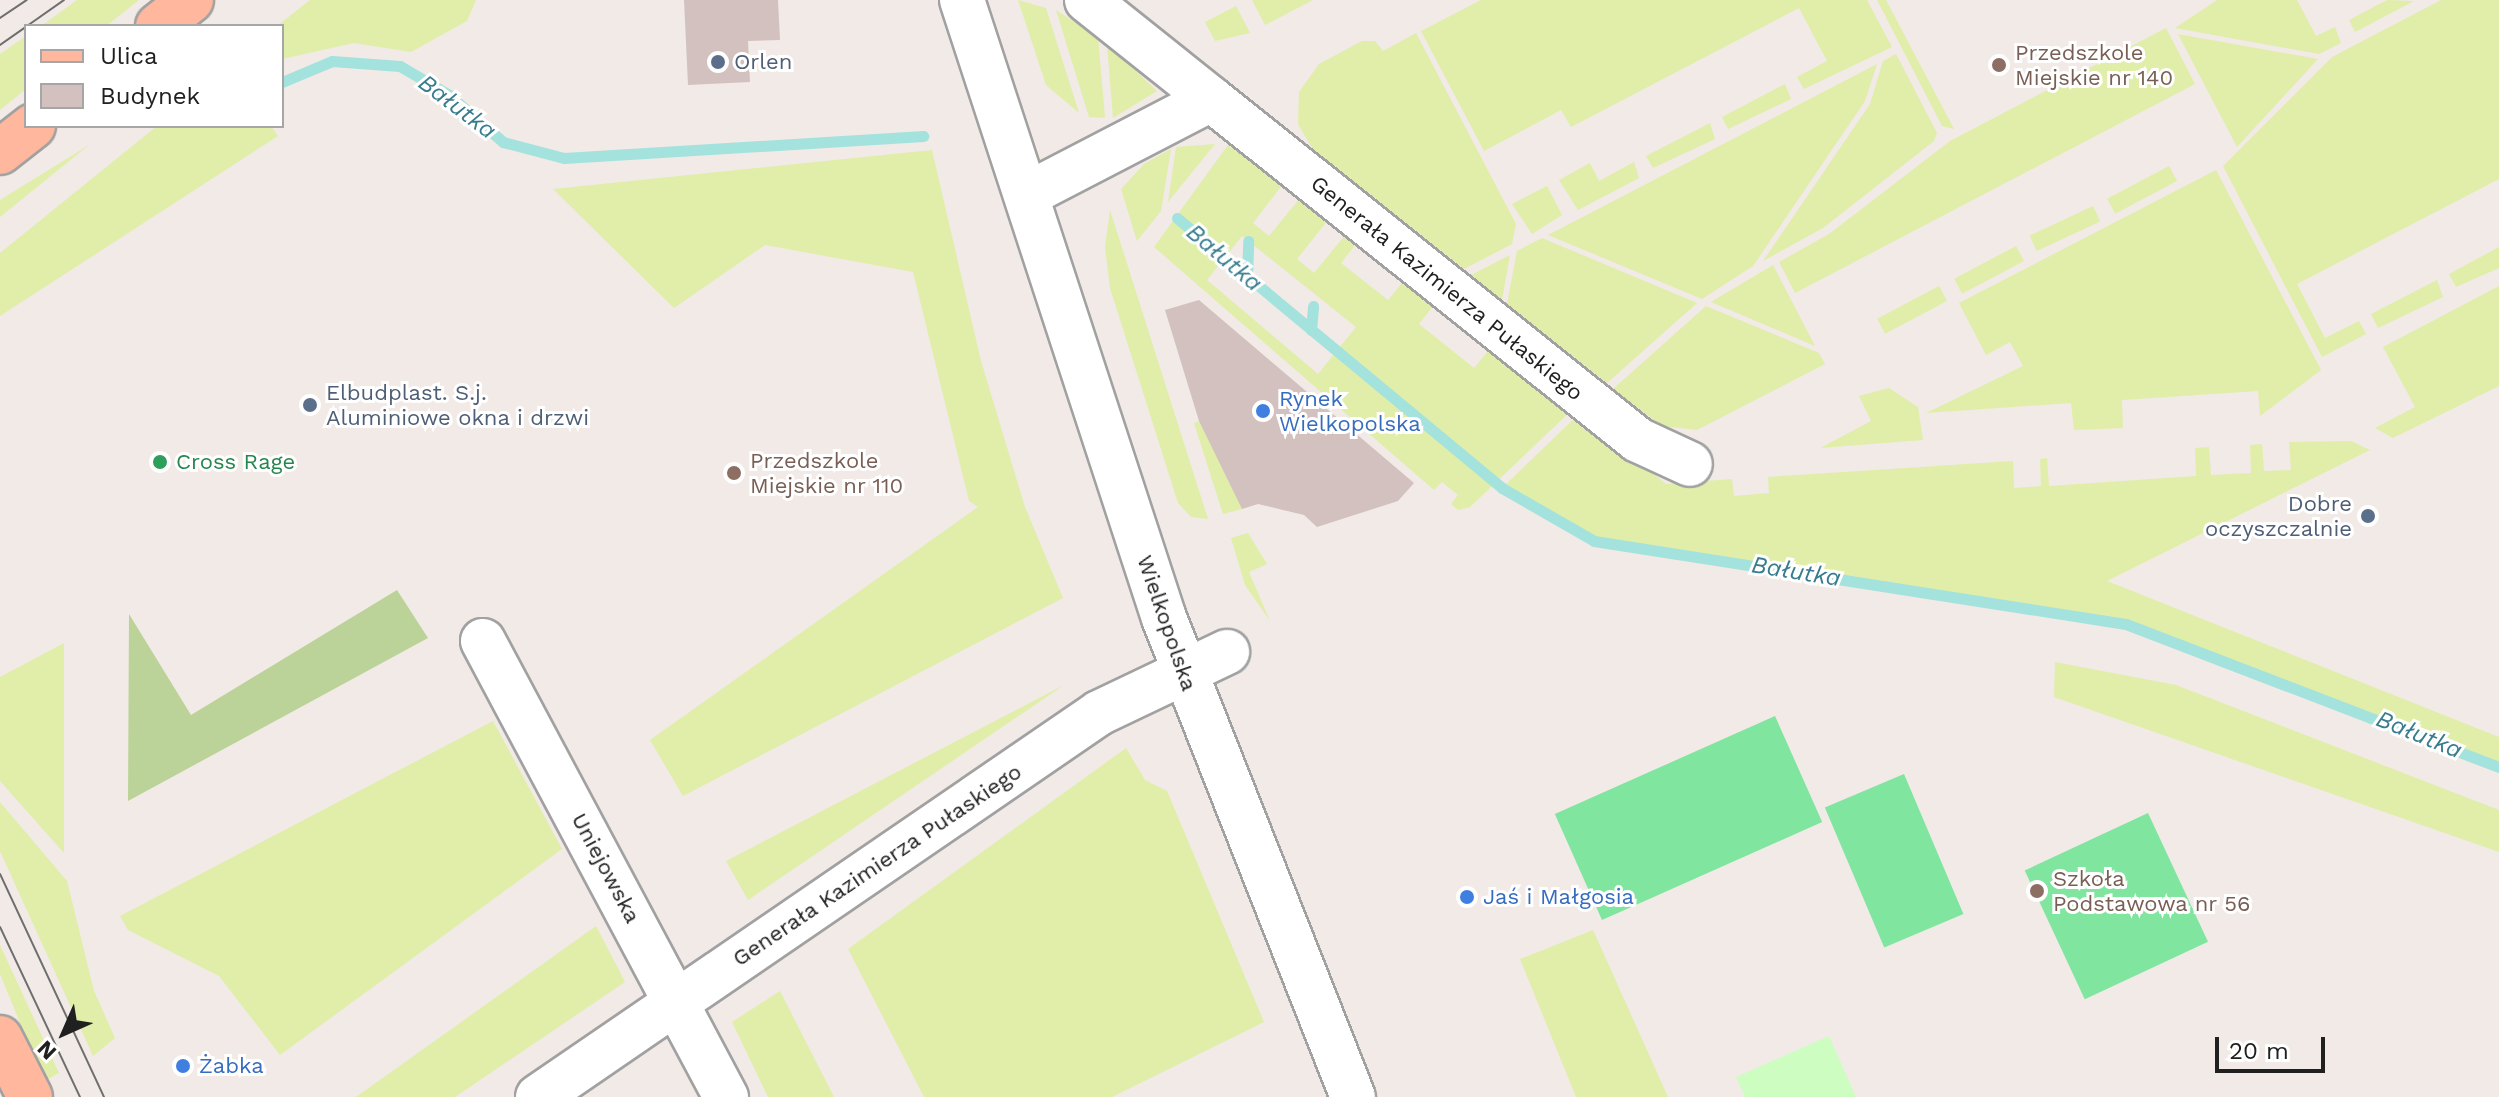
<!DOCTYPE html>
<meta charset="utf-8">
<style>
body{margin:0}
#map{position:relative;width:2499px;height:1097px;overflow:hidden;background:#f1eae6;font-family:"Work Sans",sans-serif}
div>[style]{position:absolute}
.grass>*{inset:0;background:#e0eea9;transform-origin:0 0}
.forest>*{inset:0;background:#bbd398}
.park>*{inset:0;background:#cefdc1}
.pitch>*{inset:0;background:#7fe59f;transform-origin:0 0}
.stream>*{height:11px;margin:-5.5px;padding:0 5.5px;transform-origin:5.5px;border-radius:5.5px;background:#a3e2dd}
.building>*{inset:0;background:#d2c1bf}
.roads{filter:drop-shadow(2px 0 #a1a1a1) drop-shadow(-2px 0 #a1a1a1) drop-shadow(0 2px #a1a1a1) drop-shadow(0 -2px #a1a1a1)}
.minor>*{height:44px;margin:-22px;padding:0 22px;transform-origin:22px;border-radius:22px;background:#fff}
.major>*{height:44px;margin:-22px;padding:0 22px;transform-origin:22px;border-radius:22px;background:#ffb89d}
.tram>*{height:2px;margin:-1px;padding:0 1px;transform-origin:1px;border-radius:1px;background:#6e6e6e}
.dots>*{width:22px;height:22px;translate:-50% -50%;box-sizing:border-box;border:4px solid #fff;border-radius:50%}
span{translate:-50% -50%;white-space:nowrap;text-align:center;line-height:1.15;-webkit-text-stroke:6px #fff;paint-order:stroke}
.education-label{font-size:22px;color:#785e54}
.left{translate:0 -50%;text-align:left}
.service-label{font-size:22px;color:#4e5e75}
.right{translate:-100% -50%;text-align:right}
.street-label{font-size:22px;color:#202020}
.shop-label{font-size:22px;color:#366cbe}
.leisure-label{font-size:22px;color:#27864d}
.water-label{font-size:24px;color:#377c8e;font-style:italic}
.legend{position:absolute;left:24px;top:24px;width:260px;height:104px;box-sizing:border-box;background:#fff;border:2px solid #a6a6a6;margin:0;padding:10px 14px;list-style:none;font-size:24px;color:#202020}
.legend li{display:flex;align-items:center;gap:16px;height:40px}
.legend b{width:40px;border:2px solid #a6a6a6}
.north{position:absolute;left:24px;top:993px;width:80px;height:80px;-webkit-text-stroke:6px #fff;paint-order:stroke;rotate:225deg;font-size:22px;font-weight:700;line-height:32px;text-align:center;color:#202020}
.north::after{content:'';display:block;margin:auto;width:28px;height:36px;background:#202020;clip-path:polygon(50% 0,100% 100%,50% 72%,0 100%)}
.scale{position:absolute;left:2215px;top:1037px;width:110px;height:36px;box-sizing:border-box;border:4px solid #202020;border-top:0;padding-left:10px;font-size:24px;line-height:28px;white-space:nowrap;color:#202020;-webkit-text-stroke:6px #fff;paint-order:stroke}
</style>
<div id="map">
<div class="grass">
<div style="clip-path:polygon(77px 0,139px 0,106px 26px,41px 26px)"></div>
<div style="clip-path:polygon(310px 0,476px 0,467px 21px,411px 52px,354px 43px,282px 59px,277px 26px)"></div>
<div style="clip-path:polygon(1018px 0,1046px 8px,1079px 113px,1046px 85px)"></div>
<div style="clip-path:polygon(1252px 0,1313px 0,1265px 25px)"></div>
<div style="clip-path:polygon(1481px 0,1867px 0,1892px 47px,1804px 89px,1797px 77px,1827px 61px,1799px 8px,1571px 127px,1561px 110px,1484px 151px,1421px 31px)"></div>
<div style="clip-path:polygon(1877px 0,1886px 0,1954px 129px,1942px 126px)"></div>
<div style="clip-path:polygon(2217px 0,2297px 0,2316px 36px,2335px 27px,2341px 43px,2319px 54px,2175px 28px)"></div>
<div style="clip-path:polygon(2387px 0,2414px 1px,2355px 32px,2349px 20px)"></div>
<div style="clip-path:polygon(2441px 0,2499px 0,2499px 179px,2297px 284px,2325px 338px,2359px 321px,2366px 334px,2322px 357px,2223px 166px,2332px 57px)"></div>
<div style="clip-path:polygon(1236px 6px,1250px 33px,1215px 41px,1205px 22px)"></div>
<div style="clip-path:polygon(1056px 10px,1098px 37px,1105px 118px,1089px 117px)"></div>
<div style="clip-path:polygon(2166px 28px,2195px 84px,1795px 293px,1779px 262px,1829px 234px,1950px 141px)"></div>
<div style="clip-path:polygon(1416px 33px,1516px 224px,1512px 244px,1464px 269px,1312px 148px,1298px 124px,1299px 92px,1319px 64px,1362px 41px,1375px 41px,1383px 51px)"></div>
<div style="clip-path:polygon(2178px 34px,2318px 59px,2237px 147px)"></div>
<div style="clip-path:polygon(26px 36px,26px 89px,0 110px,0 54px)"></div>
<div style="clip-path:polygon(1107px 44px,1157px 91px,1113px 118px)"></div>
<div style="clip-path:polygon(1896px 54px,1937px 133px,1934px 141px,1823px 228px,1763px 261px,1870px 104px,1883px 61px)"></div>
<div style="clip-path:polygon(1877px 64px,1865px 101px,1753px 266px,1702px 299px,1548px 235px)"></div>
<div style="clip-path:polygon(1785px 84px,1791px 99px,1728px 129px,1722px 117px)"></div>
<div style="clip-path:polygon(1710px 123px,1715px 139px,1653px 168px,1646px 156px)"></div>
<div style="clip-path:polygon(157px 126px,271px 126px,278px 136px,0 316px,0 253px)"></div>
<div style="clip-path:polygon(1215px 144px,1168px 202px,1176px 147px)"></div>
<div style="clip-path:polygon(89px 145px,0 217px,0 200px)"></div>
<div style="clip-path:polygon(evenodd,1228px 145px,1283px 184px,1253px 223px,1269px 236px,1300px 198px,1328px 220px,1297px 259px,1314px 273px,1346px 234px,1360px 239px,1341px 263px,1388px 300px,1407px 277px,1437px 301px,1419px 324px,1474px 368px,1493px 345px,1573px 409px,1470px 507px,1458px 510px,1451px 504px,1458px 495px,1442px 482px,1434px 490px,1154px 247px,1228px 145px,1242px 236px,1356px 327px,1318px 374px,1207px 280px,1242px 236px)"></div>
<div style="clip-path:polygon(1171px 149px,1161px 211px,1137px 241px,1121px 189px,1144px 164px)"></div>
<div style="clip-path:polygon(932px 150px,981px 361px,1025px 507px,1063px 598px,683px 796px,650px 740px,978px 507px,969px 501px,913px 272px,765px 245px,674px 308px,553px 189px)"></div>
<div style="clip-path:polygon(1634px 162px,1639px 178px,1578px 210px,1559px 180px,1590px 163px,1599px 181px)"></div>
<div style="left:2169px;top:166px;width:17px;height:70px;rotate:62deg"></div>
<div style="clip-path:polygon(2216px 170px,2321px 370px,2260px 416px,2258px 391px,2122px 400px,2123px 428px,2074px 430px,2071px 403px,1926px 413px,2023px 366px,2010px 342px,1986px 355px,1959px 303px)"></div>
<div style="clip-path:polygon(1547px 186px,1562px 215px,1532px 234px,1512px 204px)"></div>
<div style="left:2093px;top:206px;width:17px;height:70px;rotate:65deg"></div>
<div style="clip-path:polygon(1110px 210px,1208px 519px,1191px 517px,1178px 503px,1110px 288px,1105px 247px)"></div>
<div style="clip-path:polygon(1542px 238px,1697px 303px,1607px 383px,1507px 304px,1517px 251px)"></div>
<div style="left:2016px;top:246px;width:17px;height:70px;rotate:62deg"></div>
<div style="clip-path:polygon(2499px 247px,2499px 268px,2456px 287px,2449px 274px)"></div>
<div style="clip-path:polygon(1510px 255px,1502px 300px,1471px 275px)"></div>
<div style="clip-path:polygon(1773px 265px,1815px 346px,1711px 302px)"></div>
<div style="clip-path:polygon(2437px 280px,2443px 297px,2378px 328px,2371px 314px)"></div>
<div style="left:1939px;top:286px;width:17px;height:70px;rotate:62deg"></div>
<div style="clip-path:polygon(2499px 286px,2499px 386px,2393px 438px,2375px 428px,2415px 407px,2383px 347px)"></div>
<div style="clip-path:polygon(1706px 306px,1819px 353px,1825px 364px,1697px 430px,1662px 426px,1613px 389px)"></div>
<div style="clip-path:polygon(1889px 388px,1918px 407px,1923px 440px,1820px 448px,1871px 421px,1859px 396px)"></div>
<div style="clip-path:polygon(1579px 414px,1666px 484px,1732px 479px,1734px 496px,1769px 493px,1768px 477px,2013px 461px,2014px 488px,2041px 486px,2040px 459px,2047px 458px,2049px 486px,2196px 476px,2195px 448px,2209px 447px,2211px 475px,2251px 473px,2250px 445px,2262px 444px,2264px 471px,2291px 470px,2289px 442px,2351px 441px,2370px 450px,2107px 581px,2499px 737px,2499px 767px,2126px 624px,1594px 541px,1502px 488px)"></div>
<div style="clip-path:polygon(1202px 420px,1228px 473px,1242px 509px,1223px 514px,1194px 423px)"></div>
<div style="clip-path:polygon(1248px 533px,1267px 564px,1249px 572px,1270px 621px,1245px 585px,1231px 538px)"></div>
<div style="clip-path:polygon(64px 643px,64px 853px,0 781px,0 677px)"></div>
<div style="clip-path:polygon(2055px 662px,2176px 685px,2499px 810px,2499px 852px,2054px 697px)"></div>
<div style="clip-path:polygon(1064px 685px,748px 900px,726px 861px)"></div>
<div style="clip-path:polygon(493px 721px,562px 849px,280px 1055px,219px 976px,128px 930px,120px 916px)"></div>
<div style="clip-path:polygon(1126px 748px,1145px 780px,1167px 791px,1264px 1022px,1112px 1097px,924px 1097px,848px 949px)"></div>
<div style="clip-path:polygon(0 802px,67px 881px,94px 991px,115px 1038px,93px 1056px,0 851px)"></div>
<div style="clip-path:polygon(596px 926px,625px 982px,455px 1097px,356px 1097px)"></div>
<div style="clip-path:polygon(1593px 930px,1668px 1097px,1576px 1097px,1520px 959px)"></div>
<div style="clip-path:polygon(0 945px,59px 1073px,44px 1081px,0 974px)"></div>
<div style="clip-path:polygon(780px 991px,834px 1097px,768px 1097px,732px 1022px)"></div>
</div>
<div class="forest">
<div style="clip-path:polygon(397px 590px,428px 638px,128px 801px,129px 614px,191px 715px)"></div>
</div>
<div class="park">
<div style="clip-path:polygon(1829px 1036px,1856px 1097px,1745px 1097px,1736px 1077px)"></div>
</div>
<div class="pitch">
<div style="left:1775px;top:716px;width:116px;height:241px;rotate:66deg"></div>
<div style="left:1904px;top:774px;width:152px;height:86px;rotate:67deg"></div>
<div style="left:2148px;top:813px;width:142px;height:136px;rotate:65deg"></div>
</div>
<div class="stream">
<div style="left:282px;top:82px;width:54px;rotate:-22.8deg"></div>
<div style="left:332px;top:61px;width:68px;rotate:4.2deg"></div>
<div style="left:400px;top:66px;width:57px;rotate:30.6deg"></div>
<div style="left:449px;top:95px;width:72px;rotate:41deg"></div>
<div style="left:503px;top:142px;width:63px;rotate:14.7deg"></div>
<div style="left:564px;top:158px;width:360px;rotate:-3.5deg"></div>
<div style="left:1177px;top:218px;width:423px;rotate:39.7deg"></div>
<div style="left:1502px;top:488px;width:106px;rotate:29.9deg"></div>
<div style="left:1594px;top:541px;width:538px;rotate:8.87deg"></div>
<div style="left:2126px;top:624px;width:399px;rotate:21deg"></div>
<div style="left:1247px;top:277px;width:36px;rotate:-88deg"></div>
<div style="left:1311px;top:330px;width:24px;rotate:-85deg"></div>
</div>
<div class="building">
<div style="clip-path:polygon(684px 0,778px 0,780px 40px,748px 41px,750px 82px,688px 85px)"></div>
<div style="clip-path:polygon(1199px 300px,1414px 483px,1398px 501px,1317px 527px,1304px 515px,1258px 504px,1242px 509px,1199px 421px,1165px 310px)"></div>
</div>
<div class="roads">
<div class="minor">
<div style="left:962px;top:0;width:650px;rotate:71.9deg"></div>
<div style="left:1164px;top:618px;width:515px;rotate:68.47deg"></div>
<div style="left:1087px;top:0;width:159px;rotate:38.6deg"></div>
<div style="left:1028px;top:194px;width:206px;rotate:-27.4deg"></div>
<div style="left:1211px;top:99px;width:546px;rotate:38.61deg"></div>
<div style="left:1638px;top:440px;width:57px;rotate:24.8deg"></div>
<div style="left:483px;top:641px;width:517px;rotate:61.95deg"></div>
<div style="left:538px;top:1097px;width:680px;rotate:-34.39deg"></div>
<div style="left:1099px;top:713px;width:142px;rotate:-25.5deg"></div>
</div>
<div class="major">
<div style="left:158px;top:26px;width:42px;rotate:-38.2deg"></div>
<div style="left:0;top:152px;width:42px;rotate:-38.2deg"></div>
<div style="left:0;top:1038px;width:66px;rotate:63deg"></div>
</div>
</div>
<div class="tram">
<div style="left:0;top:18px;width:32px;rotate:-34deg"></div>
<div style="left:27px;top:26px;width:45px;rotate:-35.1deg"></div>
<div style="left:0;top:45px;width:32px;rotate:-35deg"></div>
<div style="left:0;top:874px;width:246px;rotate:65deg"></div>
<div style="left:0;top:927px;width:188px;rotate:64.8deg"></div>
</div>
<div class="dots">
<div style="left:718px;top:62px;background:#5c6f8a"></div>
<div style="left:1999px;top:65px;background:#8d6e63"></div>
<div style="left:310px;top:405px;background:#5c6f8a"></div>
<div style="left:1263px;top:411px;background:#3f7fe0"></div>
<div style="left:160px;top:462px;background:#2e9e5b"></div>
<div style="left:734px;top:473px;background:#8d6e63"></div>
<div style="left:2368px;top:516px;background:#5c6f8a"></div>
<div style="left:2037px;top:891px;background:#8d6e63"></div>
<div style="left:1467px;top:897px;background:#3f7fe0"></div>
<div style="left:183px;top:1066px;background:#3f7fe0"></div>
</div>
<div class="education-label">
<span class="left" style="left:2015px;top:65px">Przedszkole<br>Miejskie nr 140</span>
<span class="left" style="left:750px;top:473px">Przedszkole<br>Miejskie nr 110</span>
<span class="left" style="left:2053px;top:891px">Szkoła<br>Podstawowa nr 56</span>
</div>
<div class="service-label">
<span class="left" style="left:734px;top:62px">Orlen</span>
<span class="left" style="left:326px;top:405px">Elbudplast. S.j.<br>Aluminiowe okna i drzwi</span>
<span class="right" style="left:2352px;top:516px">Dobre<br>oczyszczalnie</span>
</div>
<div class="street-label">
<span style="left:1447px;top:288px;rotate:39deg">Generała Kazimierza Pułaskiego</span>
<span style="left:1167px;top:623px;rotate:71deg">Wielkopolska</span>
<span style="left:877px;top:865px;rotate:-34deg">Generała Kazimierza Pułaskiego</span>
<span style="left:606px;top:868px;rotate:62deg">Uniejowska</span>
</div>
<div class="shop-label">
<span class="left" style="left:1279px;top:411px">Rynek<br>Wielkopolska</span>
<span class="left" style="left:1483px;top:897px">Jaś i Małgosia</span>
<span class="left" style="left:199px;top:1066px">Żabka</span>
</div>
<div class="leisure-label">
<span class="left" style="left:176px;top:462px">Cross Rage</span>
</div>
<div class="water-label">
<span style="left:457px;top:107px;rotate:37deg">Bałutka</span>
<span style="left:1224px;top:258px;rotate:40deg">Bałutka</span>
<span style="left:1796px;top:572px;rotate:9deg">Bałutka</span>
<span style="left:2419px;top:735px;rotate:22deg">Bałutka</span>
</div>
<ul class="legend">
<li><b style="height:10px;background:#ffb89d"></b>Ulica</li>
<li><b style="height:22px;background:#d2c1bf"></b>Budynek</li>
</ul>
<div class="north">N</div>
<div class="scale">20 m</div>
</div>
